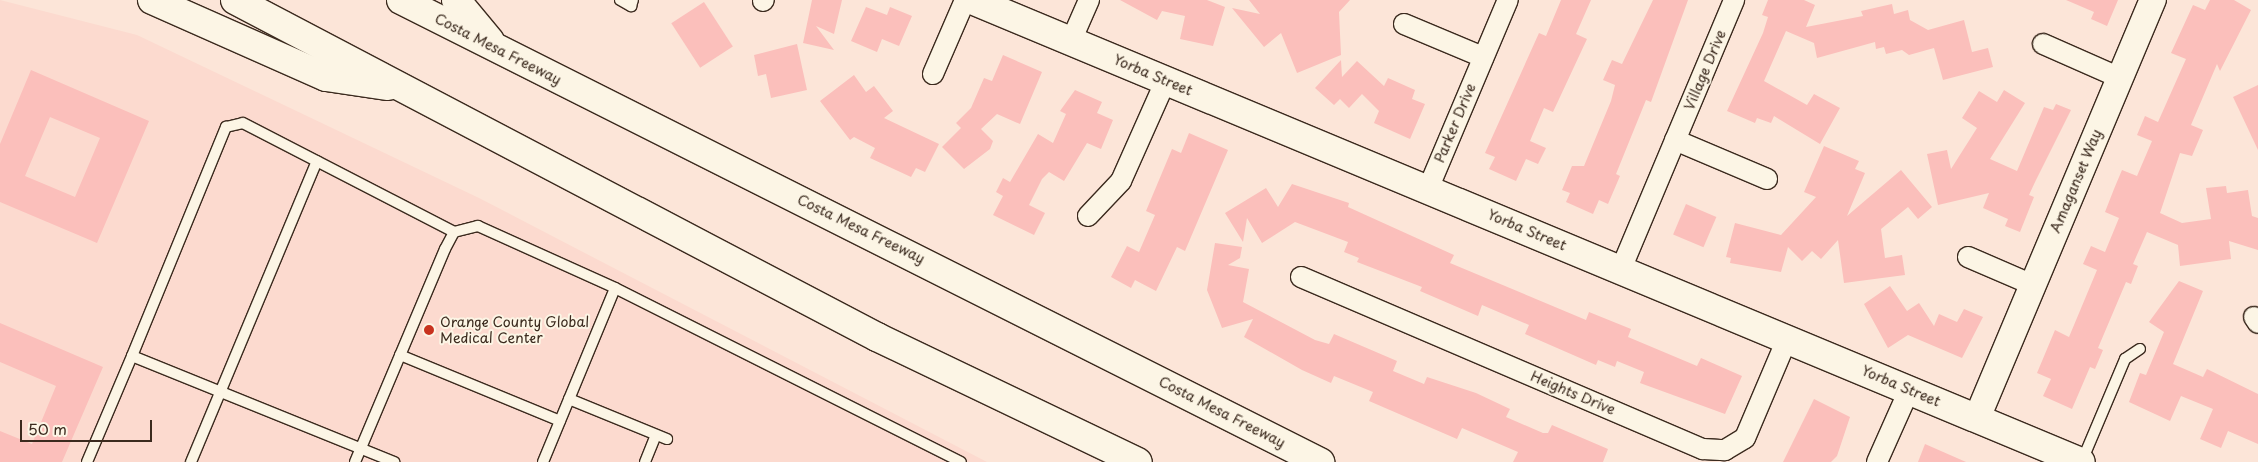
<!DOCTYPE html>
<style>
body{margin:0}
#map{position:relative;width:2258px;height:462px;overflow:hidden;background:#fce5d8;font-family:"Playpen Sans",sans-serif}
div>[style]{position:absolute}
.built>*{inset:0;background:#fcdacf}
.building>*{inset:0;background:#fbbfbb;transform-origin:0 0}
.roads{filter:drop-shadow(1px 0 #3b2a1e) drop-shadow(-1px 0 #3b2a1e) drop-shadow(0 1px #3b2a1e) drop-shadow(0 -1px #3b2a1e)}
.service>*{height:10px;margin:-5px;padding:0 5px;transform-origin:5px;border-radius:5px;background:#fcf5e5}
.minor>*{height:20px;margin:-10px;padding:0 10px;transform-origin:10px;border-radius:10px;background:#fcf5e5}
.tertiary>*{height:26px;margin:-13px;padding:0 13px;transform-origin:13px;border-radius:13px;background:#fcf5e5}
.secondary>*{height:28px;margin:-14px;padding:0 14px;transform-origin:14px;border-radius:14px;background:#fcf5e5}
.motorway>*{height:28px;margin:-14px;padding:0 14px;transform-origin:14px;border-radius:14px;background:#fcf5e5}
.dots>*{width:14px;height:14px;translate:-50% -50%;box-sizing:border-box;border:2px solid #fcf5e5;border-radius:50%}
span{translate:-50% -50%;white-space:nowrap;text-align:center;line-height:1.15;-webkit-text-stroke:4px #fcf5e5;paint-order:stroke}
.street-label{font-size:14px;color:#3b2a1e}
.poi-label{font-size:14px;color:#3b2a1e}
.left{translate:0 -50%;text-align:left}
.scale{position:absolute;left:20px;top:420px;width:132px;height:22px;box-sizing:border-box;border:2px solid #3b2a1e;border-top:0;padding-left:6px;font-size:15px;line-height:18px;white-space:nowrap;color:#3b2a1e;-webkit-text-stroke:4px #fcf5e5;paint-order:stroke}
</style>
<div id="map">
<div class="built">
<div style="clip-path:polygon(0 0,137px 35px,479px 198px,987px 462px,0 462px)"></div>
</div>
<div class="building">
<div style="clip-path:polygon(812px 0,842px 0,834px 34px,816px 26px,834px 50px,803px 43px)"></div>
<div style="clip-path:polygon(1120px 0,1207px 0,1225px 7px,1213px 46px,1180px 39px,1185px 16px,1162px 11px,1157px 20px)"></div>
<div style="clip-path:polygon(1249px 0,1350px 0,1339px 12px,1341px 55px,1297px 73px,1281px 33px,1264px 47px,1232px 8px,1260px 14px)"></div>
<div style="clip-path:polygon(1561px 0,1591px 0,1576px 34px,1587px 39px,1553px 112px,1544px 108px,1530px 141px,1546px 148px,1538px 164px,1526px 159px,1516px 181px,1489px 169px,1495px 157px,1485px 153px,1539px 33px,1546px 36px)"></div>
<div style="clip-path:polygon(1653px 0,1688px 0,1651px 102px,1646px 100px,1616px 174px,1620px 176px,1608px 204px,1599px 200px,1593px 214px,1566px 202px,1570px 193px,1562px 190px,1572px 166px,1584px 166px,1611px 101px,1615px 85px,1603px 80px,1612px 60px,1622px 64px)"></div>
<div style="clip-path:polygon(1768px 0,1804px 0,1815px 5px,1806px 27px,1863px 16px,1861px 11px,1892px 4px,1894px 14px,1908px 10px,1910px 20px,1928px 30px,1964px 20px,1972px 52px,1988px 48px,1993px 67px,1943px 80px,1934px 48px,1909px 55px,1902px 50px,1886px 54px,1884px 47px,1876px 49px,1875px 42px,1817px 58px,1814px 43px,1786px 31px,1764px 81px,1807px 105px,1814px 94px,1840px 108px,1820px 144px,1774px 116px,1771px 123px,1757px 118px,1755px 123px,1727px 111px,1763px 33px,1768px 17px,1762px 15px)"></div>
<div style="clip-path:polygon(2066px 0,2118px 0,2107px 26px,2091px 19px,2094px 12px)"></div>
<div style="clip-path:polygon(2210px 0,2234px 0,2251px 10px,2220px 71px,2217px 64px,2191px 125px,2203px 130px,2192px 156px,2180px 153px,2160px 213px,2182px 223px,2211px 219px,2206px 188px,2226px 186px,2227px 193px,2248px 190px,2252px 216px,2258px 218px,2258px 250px,2229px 241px,2231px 259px,2180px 266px,2178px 245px,2147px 232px,2133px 264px,2138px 266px,2131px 284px,2126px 282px,2098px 348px,2103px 350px,2095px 369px,2090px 367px,2072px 409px,2043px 396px,2051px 379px,2037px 373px,2055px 330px,2069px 337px,2097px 270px,2083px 264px,2091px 246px,2105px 252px,2119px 218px,2105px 212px,2114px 189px,2122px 170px,2137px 176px,2152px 141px,2137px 135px,2145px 116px,2158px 122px,2186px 59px,2171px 53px,2193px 5px,2205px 10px)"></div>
<div style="left:704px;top:2px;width:53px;height:39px;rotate:57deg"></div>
<div style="clip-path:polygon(866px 7px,887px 15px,890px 7px,912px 16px,899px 46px,882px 39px,877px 52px,851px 41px)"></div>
<div style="clip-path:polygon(797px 44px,807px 90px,771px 98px,766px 74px,758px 76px,754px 55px)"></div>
<div style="clip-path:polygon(1003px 55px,1042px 72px,1020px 124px,997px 114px,981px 129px,993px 141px,990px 149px,964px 169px,942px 147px,961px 128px,956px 123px,971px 108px,984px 78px,992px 81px)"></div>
<div style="clip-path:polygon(1341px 60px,1342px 77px,1357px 61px,1384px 86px,1388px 78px,1415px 90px,1412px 99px,1425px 104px,1410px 139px,1374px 123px,1379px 111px,1362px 94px,1349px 108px,1340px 99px,1334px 105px,1315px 88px)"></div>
<div style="clip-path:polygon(evenodd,31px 70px,149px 121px,97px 243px,0 202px,0 144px,31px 70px,50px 117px,100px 138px,75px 197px,25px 176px,50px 117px)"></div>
<div style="clip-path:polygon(854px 75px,866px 92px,874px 86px,893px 111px,884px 118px,939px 144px,925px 172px,916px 168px,911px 177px,870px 158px,875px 148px,854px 137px,850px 140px,820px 101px)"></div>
<div style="clip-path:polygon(2258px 85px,2258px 150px,2233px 97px)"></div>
<div style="clip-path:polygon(1075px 90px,1102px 102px,1097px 113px,1113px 120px,1101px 149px,1087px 143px,1064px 181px,1049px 172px,1042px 179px,1029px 205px,1045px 213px,1034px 235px,993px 215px,1003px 196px,996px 192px,1003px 178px,1010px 182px,1038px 134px,1053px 143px,1066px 114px,1060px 111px)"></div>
<div style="clip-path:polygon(2004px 90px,2025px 103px,1990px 159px,2017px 171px,2044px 107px,2053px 110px,2056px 104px,2071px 110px,2036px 180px,2029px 195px,2034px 197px,2020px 232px,2005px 226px,2008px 219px,1983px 208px,1989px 193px,1938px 205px,1927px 154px,1947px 150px,1951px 169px,1977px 128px,1962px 118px,1979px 91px,1997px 102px)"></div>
<div style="clip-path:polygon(1189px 133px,1228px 150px,1185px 251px,1177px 247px,1156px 291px,1135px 280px,1131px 288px,1111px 277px,1127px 246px,1139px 252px,1155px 215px,1146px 211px,1172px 149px,1181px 153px)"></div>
<div style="clip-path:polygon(1824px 146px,1859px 161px,1855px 169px,1865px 173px,1847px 216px,1901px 170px,1932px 207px,1918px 219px,1908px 207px,1881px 229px,1885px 258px,1902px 255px,1905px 275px,1844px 283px,1838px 240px,1821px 259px,1812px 251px,1802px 261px,1788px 247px,1781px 272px,1730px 263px,1731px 258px,1726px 257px,1735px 223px,1781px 235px,1816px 197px,1804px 192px)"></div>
<div style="clip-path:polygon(1292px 184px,1349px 203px,1348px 207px,1454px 255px,1450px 263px,1586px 320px,1589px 312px,1631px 329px,1628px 337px,1697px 366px,1701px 358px,1742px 376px,1725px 414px,1640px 383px,1644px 372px,1617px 361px,1615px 367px,1598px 360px,1596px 365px,1525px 334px,1529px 325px,1482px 305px,1478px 316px,1420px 291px,1422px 287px,1357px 262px,1359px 258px,1344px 252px,1348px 242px,1295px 222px,1262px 243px,1247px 218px,1243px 242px,1225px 213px,1266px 188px,1278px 207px)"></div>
<div style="left:1686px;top:204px;width:33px;height:33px;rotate:23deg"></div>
<div style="clip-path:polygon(1215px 243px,1242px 247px,1240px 258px,1228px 265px,1249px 269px,1243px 302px,1315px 340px,1329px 344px,1334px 334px,1397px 361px,1393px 371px,1424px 384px,1427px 377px,1476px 393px,1510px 409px,1506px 417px,1543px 433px,1548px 433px,1552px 425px,1608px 449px,1603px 462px,1513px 462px,1518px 452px,1462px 428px,1457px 439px,1369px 401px,1373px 392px,1334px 376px,1331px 383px,1302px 370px,1244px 337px,1253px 319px,1222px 328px,1207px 290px)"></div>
<div style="clip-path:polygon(2179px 281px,2203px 291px,2173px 364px,2203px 377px,2207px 369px,2258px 394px,2258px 444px,2228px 431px,2221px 448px,2200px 439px,2213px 409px,2181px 396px,2170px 421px,2129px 402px,2140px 373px,2146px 375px,2164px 332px,2149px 322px)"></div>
<div style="clip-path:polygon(1890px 286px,1907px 311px,1919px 303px,1934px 326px,1939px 314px,1957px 322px,1964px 309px,1983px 317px,1962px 358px,1908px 335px,1888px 348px,1864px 304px)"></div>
<div style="clip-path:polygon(0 323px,103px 367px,62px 462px,0 462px,0 431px,32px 444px,56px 386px,0 362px)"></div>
<div style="clip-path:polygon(1814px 399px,1850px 417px,1837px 456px,1831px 462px,1783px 462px)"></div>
<div style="clip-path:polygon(1925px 444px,1966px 462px,1918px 462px)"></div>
</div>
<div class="roads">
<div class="service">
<div style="left:620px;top:0;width:13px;rotate:29deg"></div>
<div style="left:631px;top:6px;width:6px;rotate:-72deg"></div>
<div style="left:400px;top:355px;width:173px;rotate:22.4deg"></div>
<div style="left:132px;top:356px;width:248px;rotate:-67.7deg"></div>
<div style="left:226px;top:127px;width:17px;rotate:-13deg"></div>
<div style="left:243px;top:123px;width:237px;rotate:27.3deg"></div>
<div style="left:569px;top:399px;width:106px;rotate:22.2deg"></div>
<div style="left:2082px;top:461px;width:111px;rotate:-67.1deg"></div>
<div style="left:2125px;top:359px;width:18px;rotate:-34deg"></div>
<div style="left:87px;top:462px;width:115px;rotate:-67deg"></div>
<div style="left:132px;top:356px;width:283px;rotate:22deg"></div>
<div style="left:191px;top:462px;width:326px;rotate:-67.3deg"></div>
<div style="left:355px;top:462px;width:231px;rotate:-67.1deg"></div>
<div style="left:445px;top:249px;width:19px;rotate:-62deg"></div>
<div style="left:454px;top:232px;width:25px;rotate:-14deg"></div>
<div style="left:478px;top:226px;width:150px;rotate:24.3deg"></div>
<div style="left:615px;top:288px;width:387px;rotate:26.7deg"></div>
<div style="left:543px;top:462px;width:188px;rotate:-67.5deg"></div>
<div style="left:645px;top:462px;width:29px;rotate:-68deg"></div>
</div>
<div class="minor">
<div style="left:763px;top:1px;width:1px;rotate:-45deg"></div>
<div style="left:1404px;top:24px;width:86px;rotate:22.7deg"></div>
<div style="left:1071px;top:41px;width:45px;rotate:-66.3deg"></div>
<div style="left:2043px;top:44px;width:84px;rotate:23.8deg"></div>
<div style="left:933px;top:74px;width:81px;rotate:-66.6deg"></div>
<div style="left:1675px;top:140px;width:100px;rotate:23deg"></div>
<div style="left:1428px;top:189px;width:205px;rotate:-67.1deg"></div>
<div style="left:1088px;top:216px;width:48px;rotate:-46.7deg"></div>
<div style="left:1121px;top:181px;width:111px;rotate:-66deg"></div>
<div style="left:1968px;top:257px;width:71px;rotate:23.3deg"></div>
<div style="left:1621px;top:269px;width:292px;rotate:-67.2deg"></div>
<div style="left:1301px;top:277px;width:437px;rotate:23.2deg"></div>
<div style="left:1703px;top:449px;width:22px;rotate:3deg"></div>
<div style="left:1725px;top:450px;width:23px;rotate:-31deg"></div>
<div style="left:1745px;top:438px;width:108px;rotate:-67deg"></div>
<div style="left:2254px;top:317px;width:7px;rotate:56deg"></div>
<div style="left:1877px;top:462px;width:79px;rotate:-66deg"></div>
</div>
<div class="tertiary">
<div style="left:1977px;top:418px;width:454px;rotate:-67.2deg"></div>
</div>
<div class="secondary">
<div style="left:972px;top:0;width:1201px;rotate:22.62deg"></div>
</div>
<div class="motorway">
<div style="left:152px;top:0;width:190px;rotate:23.9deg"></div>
<div style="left:326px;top:77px;width:63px;rotate:8.3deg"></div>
<div style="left:235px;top:0;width:725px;rotate:27.7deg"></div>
<div style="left:877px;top:337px;width:289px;rotate:25.6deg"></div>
<div style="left:401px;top:0;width:1029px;rotate:26.69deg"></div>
<div style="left:456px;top:0;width:53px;rotate:50.3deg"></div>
</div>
</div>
<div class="dots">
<div style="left:429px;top:330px;background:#c8321e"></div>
</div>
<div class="street-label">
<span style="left:498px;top:49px;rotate:27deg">Costa Mesa Freeway</span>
<span style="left:1705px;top:70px;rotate:-67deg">Village Drive</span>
<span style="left:1153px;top:75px;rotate:23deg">Yorba Street</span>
<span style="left:1455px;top:123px;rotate:-67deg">Parker Drive</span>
<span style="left:2076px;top:181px;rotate:-67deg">Amaganset Way</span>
<span style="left:861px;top:229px;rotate:26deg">Costa Mesa Freeway</span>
<span style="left:1527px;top:230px;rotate:23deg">Yorba Street</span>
<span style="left:1901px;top:386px;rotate:23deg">Yorba Street</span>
<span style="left:1573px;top:393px;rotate:23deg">Heights Drive</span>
<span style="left:1222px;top:412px;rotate:27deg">Costa Mesa Freeway</span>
</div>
<div class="poi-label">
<span class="left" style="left:440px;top:330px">Orange County Global<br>Medical Center</span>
</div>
<div class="scale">50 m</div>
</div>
